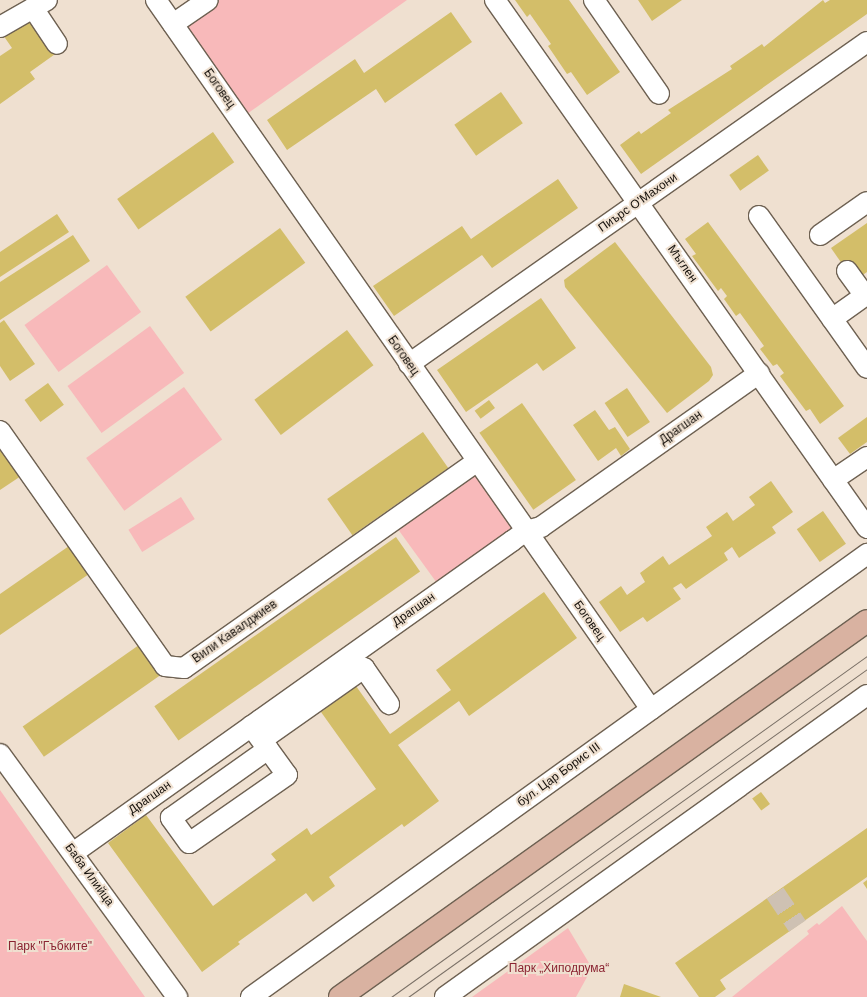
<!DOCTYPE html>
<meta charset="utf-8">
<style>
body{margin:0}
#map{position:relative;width:867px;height:997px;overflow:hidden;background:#efe0d0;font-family:Arial,sans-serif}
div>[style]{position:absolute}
.green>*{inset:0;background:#f8b9ba;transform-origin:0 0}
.building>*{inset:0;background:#d3be69;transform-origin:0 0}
.minor-tunnel>*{height:20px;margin-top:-10px;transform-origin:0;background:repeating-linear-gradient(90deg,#cec1b3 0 20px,transparent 0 30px)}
.roads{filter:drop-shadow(1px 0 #6e6152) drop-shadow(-1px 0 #6e6152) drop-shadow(0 1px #6e6152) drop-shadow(0 -1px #6e6152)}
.minor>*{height:20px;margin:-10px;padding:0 10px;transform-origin:10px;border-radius:10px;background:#fff}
.major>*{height:22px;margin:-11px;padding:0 11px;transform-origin:11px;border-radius:11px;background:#d9b2a1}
.tram>*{height:1px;margin:-0.5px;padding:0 0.5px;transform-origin:0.5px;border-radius:0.5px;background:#7b7167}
span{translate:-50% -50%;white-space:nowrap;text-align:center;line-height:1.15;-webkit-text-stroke:4px #efe0d0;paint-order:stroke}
.street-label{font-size:12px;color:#16110c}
.park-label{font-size:12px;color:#8b2432}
</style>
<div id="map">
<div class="green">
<div style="clip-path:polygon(208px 0,407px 0,240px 119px,173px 24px)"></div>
<div style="left:107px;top:265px;width:58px;height:102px;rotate:54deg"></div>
<div style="left:150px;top:326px;width:58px;height:102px;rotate:54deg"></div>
<div style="left:184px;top:387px;width:65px;height:121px;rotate:54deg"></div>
<div style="clip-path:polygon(477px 461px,514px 513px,512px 541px,442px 590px,392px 521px)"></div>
<div style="left:181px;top:497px;width:26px;height:62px;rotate:58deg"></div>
<div style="clip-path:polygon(0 790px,145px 997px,0 997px)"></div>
<div style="clip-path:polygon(842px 906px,867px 941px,867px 997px,732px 997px,809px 934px,807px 931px,817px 923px,819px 925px)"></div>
<div style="clip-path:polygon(568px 928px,592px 968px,576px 997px,472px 997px)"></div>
</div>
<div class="building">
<div style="clip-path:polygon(515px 0,569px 0,620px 72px,587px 95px,571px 72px,567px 74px,548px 46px,551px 44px,530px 14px,527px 17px)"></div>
<div style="clip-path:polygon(638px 0,682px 0,652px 21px)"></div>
<div style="clip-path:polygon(823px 0,825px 3px,830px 0,867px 0,867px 14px,641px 174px,620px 145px,639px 131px,641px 134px,671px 113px,668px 110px,732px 69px,730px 66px,762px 44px,764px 47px)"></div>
<div style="clip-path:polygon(451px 12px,472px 42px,385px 103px,376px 89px,287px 150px,267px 120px,355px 59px,364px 73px)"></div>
<div style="clip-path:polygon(32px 15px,58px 52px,30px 72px,35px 79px,0 104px,0 56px,12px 48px,3px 35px)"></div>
<div style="left:501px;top:92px;width:38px;height:57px;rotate:55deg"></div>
<div style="left:213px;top:132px;width:37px;height:117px;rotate:55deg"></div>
<div style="left:758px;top:155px;width:19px;height:35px;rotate:55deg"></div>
<div style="clip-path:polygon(558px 179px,578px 208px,492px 268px,482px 255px,394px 316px,373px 286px,462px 226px,471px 239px)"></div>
<div style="clip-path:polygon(57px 214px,69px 232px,0 277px,0 252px)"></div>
<div style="clip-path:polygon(708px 222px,844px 406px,820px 424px,810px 409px,806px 411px,780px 376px,784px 373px,777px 364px,773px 366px,760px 349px,764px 346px,740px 313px,736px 316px,724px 299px,727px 296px,721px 288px,718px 291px,692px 256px,696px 254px,685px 239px)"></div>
<div style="clip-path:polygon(867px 223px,867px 272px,854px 281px,831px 248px)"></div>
<div style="left:280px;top:228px;width:43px;height:117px;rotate:54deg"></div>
<div style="clip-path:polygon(73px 235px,90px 261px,0 320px,0 282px)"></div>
<div style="clip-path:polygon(615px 242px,711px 367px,713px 375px,709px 381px,667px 413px,565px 287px,564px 280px,568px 277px)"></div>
<div style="clip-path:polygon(541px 298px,576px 348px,543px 371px,537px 363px,466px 412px,437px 370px)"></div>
<div style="clip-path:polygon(4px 320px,35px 364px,10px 381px,0 366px,0 323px)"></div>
<div style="left:347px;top:330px;width:44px;height:116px;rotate:53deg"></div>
<div style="left:48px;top:383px;width:27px;height:29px;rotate:54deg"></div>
<div style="left:627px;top:388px;width:41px;height:27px;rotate:56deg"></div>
<div style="left:489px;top:400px;width:10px;height:18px;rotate:53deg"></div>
<div style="left:522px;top:403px;width:94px;height:52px;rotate:55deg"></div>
<div style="clip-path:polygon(595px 410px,609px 430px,615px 427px,630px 449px,621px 456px,616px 448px,598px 461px,573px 425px)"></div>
<div style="clip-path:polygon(867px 417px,867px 442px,850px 454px,838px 438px)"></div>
<div style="left:423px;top:432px;width:44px;height:117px;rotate:55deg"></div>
<div style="clip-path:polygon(0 447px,21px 476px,0 490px)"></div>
<div style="clip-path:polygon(771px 481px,793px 512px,772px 527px,776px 533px,739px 558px,732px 547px,724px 553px,728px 560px,686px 589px,681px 583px,673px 588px,681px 599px,647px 622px,643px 617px,620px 632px,599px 602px,621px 586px,627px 595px,645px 582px,640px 573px,663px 556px,669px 565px,712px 536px,706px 527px,727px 512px,733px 521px,755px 505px,749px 497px)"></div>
<div style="left:823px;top:511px;width:40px;height:32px;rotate:55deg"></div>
<div style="left:396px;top:537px;width:42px;height:295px;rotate:55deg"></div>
<div style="clip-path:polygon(69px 546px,89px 574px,0 635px,0 594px)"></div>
<div style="clip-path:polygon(544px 592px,577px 638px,469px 716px,459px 701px,398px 745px,439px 801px,404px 827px,402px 824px,329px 877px,335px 886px,313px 902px,306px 893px,238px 942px,240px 944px,202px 972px,108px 843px,146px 815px,213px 906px,276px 860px,271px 854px,307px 828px,311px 835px,376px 789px,321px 712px,356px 686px,390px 734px,451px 690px,436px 670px)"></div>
<div style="left:139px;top:645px;width:37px;height:142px;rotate:55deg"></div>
<div style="left:761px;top:792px;width:15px;height:11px;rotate:53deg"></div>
<div style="clip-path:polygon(867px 828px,867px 877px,720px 980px,726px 989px,715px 997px,699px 997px,675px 963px)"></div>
<div style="clip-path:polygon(867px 880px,867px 889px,863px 883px)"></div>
<div style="clip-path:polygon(624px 984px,661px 997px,620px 997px)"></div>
</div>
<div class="minor-tunnel">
<div style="left:775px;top:893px;width:40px;rotate:56deg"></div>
</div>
<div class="roads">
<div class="minor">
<div style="left:156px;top:0;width:865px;rotate:55.08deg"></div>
<div style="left:495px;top:0;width:646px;rotate:54.83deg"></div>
<div style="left:594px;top:0;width:114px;rotate:55.3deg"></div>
<div style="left:33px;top:8px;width:43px;rotate:56.3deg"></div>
<div style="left:173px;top:24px;width:42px;rotate:-34.4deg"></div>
<div style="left:0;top:27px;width:54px;rotate:-29.9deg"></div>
<div style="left:759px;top:216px;width:186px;rotate:54.6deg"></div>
<div style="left:820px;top:235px;width:57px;rotate:-35.1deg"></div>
<div style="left:847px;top:271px;width:31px;rotate:54deg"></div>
<div style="left:832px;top:319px;width:43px;rotate:-35.5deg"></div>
<div style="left:409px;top:364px;width:560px;rotate:-35.11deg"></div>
<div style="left:0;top:431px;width:287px;rotate:54.9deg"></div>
<div style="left:165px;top:666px;width:19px;rotate:6deg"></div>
<div style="left:184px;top:668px;width:359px;rotate:-35.2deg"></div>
<div style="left:833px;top:480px;width:41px;rotate:-34.1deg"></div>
<div style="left:260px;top:720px;width:17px;rotate:54deg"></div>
<div style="left:270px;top:734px;width:115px;rotate:-35.1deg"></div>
<div style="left:364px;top:668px;width:44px;rotate:55.2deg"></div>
<div style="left:251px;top:726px;width:29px;rotate:54deg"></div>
<div style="left:268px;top:749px;width:32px;rotate:54deg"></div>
<div style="left:287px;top:775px;width:119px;rotate:145.2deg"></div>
<div style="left:189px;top:843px;width:31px;rotate:-126deg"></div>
<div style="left:171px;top:818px;width:119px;rotate:-35.4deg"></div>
<div style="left:0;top:754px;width:301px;rotate:53.9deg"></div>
<div style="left:73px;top:853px;width:539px;rotate:-35.4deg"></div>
<div style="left:512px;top:541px;width:17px;rotate:-36deg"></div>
<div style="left:526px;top:531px;width:16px;rotate:-15deg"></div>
<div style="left:541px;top:527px;width:267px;rotate:-35.2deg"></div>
<div style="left:251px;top:997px;width:759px;rotate:-35.72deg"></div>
<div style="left:445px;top:997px;width:519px;rotate:-35.59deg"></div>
</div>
<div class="major">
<div style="left:340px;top:997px;width:647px;rotate:-35.51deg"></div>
</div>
</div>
<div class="tram">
<div style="left:391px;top:997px;width:586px;rotate:-35.62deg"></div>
<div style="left:408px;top:997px;width:564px;rotate:-35.55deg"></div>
</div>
<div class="street-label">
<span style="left:219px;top:89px;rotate:55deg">Боговец</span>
<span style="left:638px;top:203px;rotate:-35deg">Пиърс О'Махони</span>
<span style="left:682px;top:264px;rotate:55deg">Мъглен</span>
<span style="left:403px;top:356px;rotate:55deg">Боговец</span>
<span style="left:681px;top:428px;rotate:-35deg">Драгшан</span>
<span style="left:414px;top:610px;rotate:-35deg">Драгшан</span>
<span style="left:589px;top:621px;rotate:55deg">Боговец</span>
<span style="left:235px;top:632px;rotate:-35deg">Вили Кавалджиев</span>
<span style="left:559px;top:775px;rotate:-36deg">бул. Цар Борис III</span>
<span style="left:150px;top:798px;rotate:-35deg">Драгшан</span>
<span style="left:89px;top:875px;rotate:54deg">Баба Илийца</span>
</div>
<div class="park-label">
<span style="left:50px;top:947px">Парк "Гъбките"</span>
<span style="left:559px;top:969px">Парк „Хиподрума“</span>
</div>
</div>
